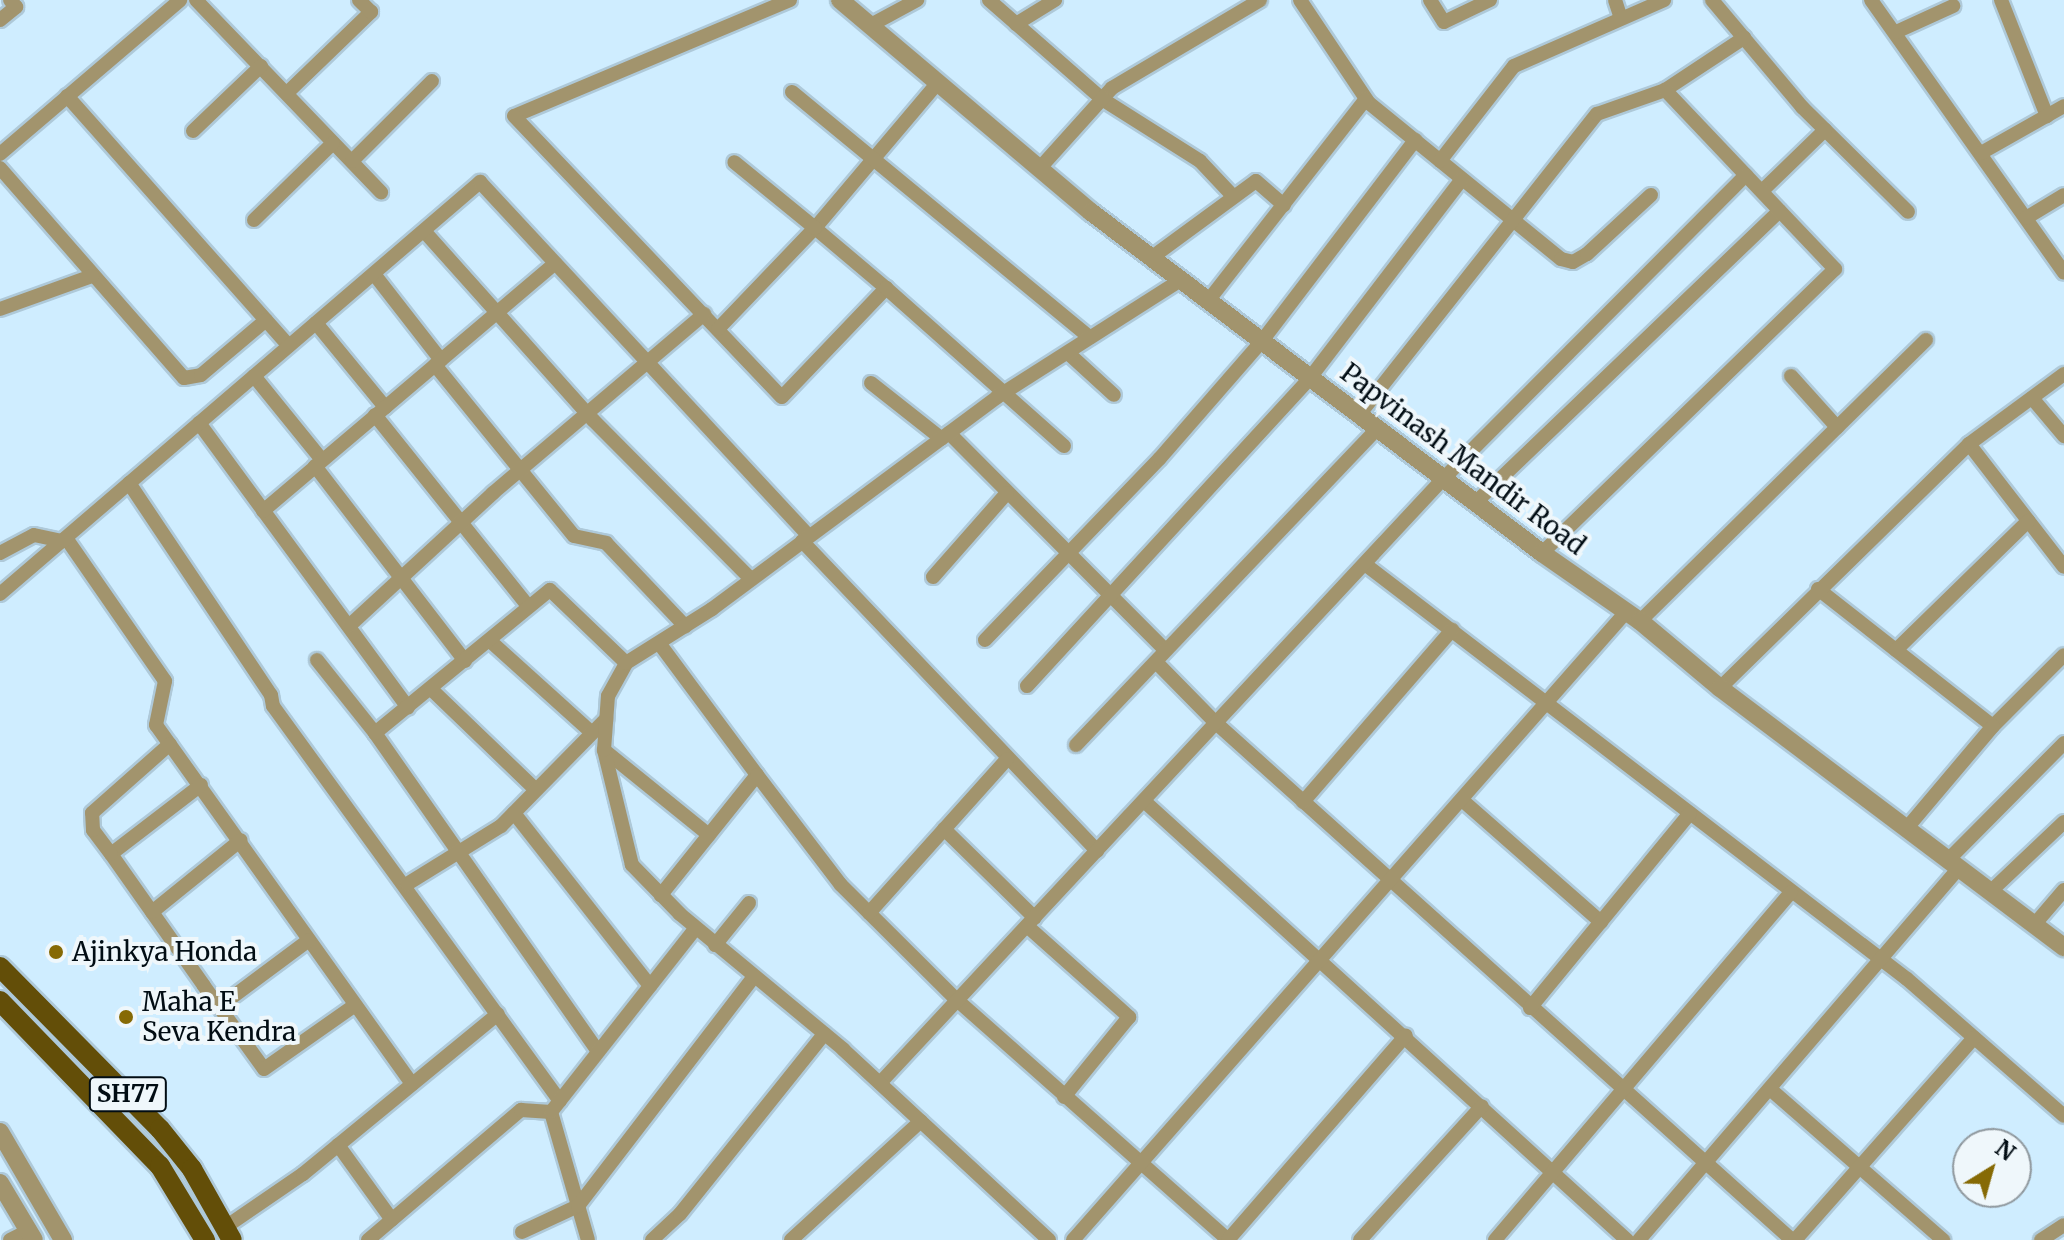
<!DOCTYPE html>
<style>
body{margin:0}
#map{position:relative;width:2064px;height:1240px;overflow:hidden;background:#cfedff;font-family:Merriweather,serif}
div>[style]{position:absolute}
.roads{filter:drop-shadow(2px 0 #aec9d9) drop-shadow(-2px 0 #aec9d9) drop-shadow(0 2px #aec9d9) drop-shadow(0 -2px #aec9d9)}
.minor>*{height:14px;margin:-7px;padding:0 7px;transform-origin:7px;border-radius:7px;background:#a2946d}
.tertiary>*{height:18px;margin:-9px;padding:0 9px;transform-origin:9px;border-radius:9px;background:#a2946d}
.primary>*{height:20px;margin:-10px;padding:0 10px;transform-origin:10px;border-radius:10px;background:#634e08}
.dots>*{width:22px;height:22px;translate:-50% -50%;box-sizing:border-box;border:4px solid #eff7fb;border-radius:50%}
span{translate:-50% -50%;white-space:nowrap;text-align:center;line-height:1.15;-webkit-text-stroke:8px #eff7fb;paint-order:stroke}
.shield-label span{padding:2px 6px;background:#eff7fb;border:2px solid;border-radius:6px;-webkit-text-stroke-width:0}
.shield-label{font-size:24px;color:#020d14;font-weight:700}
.street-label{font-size:26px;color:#020d14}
.poi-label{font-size:26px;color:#020d14}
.left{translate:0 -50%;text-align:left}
.north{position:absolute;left:1952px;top:1128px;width:80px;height:80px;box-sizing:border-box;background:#eff7fb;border:2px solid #90999f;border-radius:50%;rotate:37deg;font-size:22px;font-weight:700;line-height:32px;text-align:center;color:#020d14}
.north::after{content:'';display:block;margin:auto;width:28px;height:36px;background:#866a05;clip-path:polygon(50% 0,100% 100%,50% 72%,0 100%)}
</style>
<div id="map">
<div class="roads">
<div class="minor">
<div style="left:196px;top:0;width:267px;rotate:46.1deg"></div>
<div style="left:790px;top:0;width:299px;rotate:157.2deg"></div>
<div style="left:514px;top:116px;width:388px;rotate:46.4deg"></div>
<div style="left:782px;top:397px;width:151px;rotate:-46.3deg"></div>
<div style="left:886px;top:288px;width:93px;rotate:-139.8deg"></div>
<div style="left:815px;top:228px;width:187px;rotate:-49.8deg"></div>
<div style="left:989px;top:0;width:150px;rotate:41.2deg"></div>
<div style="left:1102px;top:99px;width:116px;rotate:32.3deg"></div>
<div style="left:1200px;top:161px;width:48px;rotate:46.7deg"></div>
<div style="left:1300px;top:0;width:124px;rotate:56.2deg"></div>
<div style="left:1369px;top:103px;width:247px;rotate:39.1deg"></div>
<div style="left:1561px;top:259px;width:12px;rotate:14deg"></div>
<div style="left:1573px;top:262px;width:16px;rotate:-30deg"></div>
<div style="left:1587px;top:254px;width:87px;rotate:-42.7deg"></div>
<div style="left:1430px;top:0;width:26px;rotate:58deg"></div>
<div style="left:1444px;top:22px;width:51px;rotate:-25.6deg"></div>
<div style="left:1615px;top:0;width:19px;rotate:72deg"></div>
<div style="left:1712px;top:0;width:140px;rotate:49.9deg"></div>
<div style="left:1802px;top:107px;width:149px;rotate:44.7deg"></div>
<div style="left:1871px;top:0;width:334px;rotate:54.7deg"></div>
<div style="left:2001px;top:0;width:125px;rotate:68.4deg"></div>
<div style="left:0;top:20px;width:21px;rotate:-39deg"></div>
<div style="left:16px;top:7px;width:9px;rotate:-131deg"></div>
<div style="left:1016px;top:24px;width:46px;rotate:-31.6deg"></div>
<div style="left:869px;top:26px;width:55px;rotate:-28.4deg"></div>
<div style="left:1896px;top:32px;width:63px;rotate:-24.5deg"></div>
<div style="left:792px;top:92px;width:386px;rotate:39.5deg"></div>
<div style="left:287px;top:93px;width:117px;rotate:-44deg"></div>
<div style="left:371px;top:12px;width:17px;rotate:-135deg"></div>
<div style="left:67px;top:96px;width:334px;rotate:48.4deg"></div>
<div style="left:193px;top:131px;width:94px;rotate:-43.7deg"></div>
<div style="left:1981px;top:153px;width:95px;rotate:-29.5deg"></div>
<div style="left:0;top:154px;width:237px;rotate:-40.5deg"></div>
<div style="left:352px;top:161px;width:113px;rotate:-45deg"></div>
<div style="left:1440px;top:161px;width:120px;rotate:-52.1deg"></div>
<div style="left:1514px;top:66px;width:164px;rotate:-23.7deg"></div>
<div style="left:0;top:168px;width:279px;rotate:48.8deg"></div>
<div style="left:184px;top:378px;width:17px;rotate:-10deg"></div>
<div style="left:201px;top:375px;width:85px;rotate:-40.2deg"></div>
<div style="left:1039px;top:169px;width:109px;rotate:-48deg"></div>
<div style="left:1112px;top:88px;width:172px;rotate:-30.7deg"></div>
<div style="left:1762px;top:191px;width:88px;rotate:-44.1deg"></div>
<div style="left:2026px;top:218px;width:44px;rotate:-31.2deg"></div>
<div style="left:254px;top:220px;width:110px;rotate:-44.3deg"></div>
<div style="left:424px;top:231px;width:254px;rotate:48.2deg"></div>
<div style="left:593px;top:420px;width:224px;rotate:45.2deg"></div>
<div style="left:1151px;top:258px;width:130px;rotate:-36.3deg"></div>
<div style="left:1256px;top:181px;width:37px;rotate:41deg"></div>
<div style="left:374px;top:274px;width:109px;rotate:52.1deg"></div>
<div style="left:886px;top:288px;width:238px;rotate:41.6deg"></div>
<div style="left:1208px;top:301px;width:256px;rotate:-52deg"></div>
<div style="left:0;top:309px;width:98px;rotate:-19.7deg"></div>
<div style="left:316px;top:323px;width:109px;rotate:50.6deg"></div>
<div style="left:718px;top:329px;width:140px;rotate:-46.2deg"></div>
<div style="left:815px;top:228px;width:104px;rotate:-140.8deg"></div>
<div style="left:1068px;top:353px;width:62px;rotate:42.4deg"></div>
<div style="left:435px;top:365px;width:220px;rotate:50.9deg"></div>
<div style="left:574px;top:536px;width:33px;rotate:12deg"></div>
<div style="left:606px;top:543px;width:115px;rotate:46.4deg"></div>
<div style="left:254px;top:376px;width:108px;rotate:51deg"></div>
<div style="left:1791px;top:376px;width:69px;rotate:48deg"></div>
<div style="left:871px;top:383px;width:90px;rotate:38.3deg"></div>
<div style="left:2032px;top:398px;width:50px;rotate:49.9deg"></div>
<div style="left:375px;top:415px;width:243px;rotate:51.3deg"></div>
<div style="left:1359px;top:415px;width:384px;rotate:-51.7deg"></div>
<div style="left:1597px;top:114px;width:72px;rotate:-19.4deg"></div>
<div style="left:1665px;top:90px;width:95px;rotate:-33.4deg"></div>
<div style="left:199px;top:423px;width:353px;rotate:53.7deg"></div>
<div style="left:949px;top:433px;width:306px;rotate:45.1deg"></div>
<div style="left:1969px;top:444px;width:155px;rotate:52.3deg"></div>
<div style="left:315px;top:466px;width:246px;rotate:52.4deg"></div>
<div style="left:129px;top:483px;width:255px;rotate:56.2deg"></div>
<div style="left:271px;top:695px;width:11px;rotate:80deg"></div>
<div style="left:273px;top:706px;width:488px;rotate:54deg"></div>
<div style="left:1475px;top:503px;width:422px;rotate:-43.8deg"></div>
<div style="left:263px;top:511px;width:383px;rotate:-40.3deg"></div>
<div style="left:66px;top:538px;width:174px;rotate:55.3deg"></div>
<div style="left:165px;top:681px;width:45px;rotate:101.6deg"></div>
<div style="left:156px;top:725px;width:441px;rotate:54.5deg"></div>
<div style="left:802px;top:541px;width:428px;rotate:46.4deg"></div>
<div style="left:0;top:553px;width:38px;rotate:-28deg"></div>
<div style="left:34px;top:535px;width:30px;rotate:12deg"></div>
<div style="left:1542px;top:553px;width:408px;rotate:-44.1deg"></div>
<div style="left:1835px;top:269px;width:247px;rotate:-133.5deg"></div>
<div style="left:1366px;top:565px;width:681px;rotate:37.43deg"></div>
<div style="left:1907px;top:979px;width:208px;rotate:41.1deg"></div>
<div style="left:933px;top:577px;width:112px;rotate:-48.6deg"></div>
<div style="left:1818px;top:589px;width:222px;rotate:38.1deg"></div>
<div style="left:1993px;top:726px;width:100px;rotate:-45deg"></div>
<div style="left:0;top:594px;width:633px;rotate:-40.64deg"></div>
<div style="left:480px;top:182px;width:483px;rotate:47.1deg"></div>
<div style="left:1640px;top:621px;width:401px;rotate:-44.5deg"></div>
<div style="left:349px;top:626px;width:196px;rotate:-42.7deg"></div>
<div style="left:493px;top:493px;width:277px;rotate:-40.3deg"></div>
<div style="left:985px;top:640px;width:252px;rotate:-46.1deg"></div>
<div style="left:1160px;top:458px;width:155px;rotate:-48.9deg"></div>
<div style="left:1262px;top:341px;width:253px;rotate:-52.7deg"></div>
<div style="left:490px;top:641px;width:137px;rotate:42deg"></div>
<div style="left:659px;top:643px;width:164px;rotate:53.4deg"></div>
<div style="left:757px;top:775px;width:154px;rotate:128.7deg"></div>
<div style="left:1896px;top:650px;width:185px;rotate:-44.3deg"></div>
<div style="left:317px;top:660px;width:93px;rotate:51.5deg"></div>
<div style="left:375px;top:733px;width:388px;rotate:55deg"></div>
<div style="left:1156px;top:662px;width:86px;rotate:45.5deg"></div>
<div style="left:1216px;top:723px;width:774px;rotate:41.91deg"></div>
<div style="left:1027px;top:686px;width:418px;rotate:-47.4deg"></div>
<div style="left:1310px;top:378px;width:250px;rotate:-52.6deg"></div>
<div style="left:1720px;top:688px;width:349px;rotate:-44.4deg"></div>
<div style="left:1969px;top:444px;width:118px;rotate:-36.4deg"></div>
<div style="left:431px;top:689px;width:143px;rotate:43.9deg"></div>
<div style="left:375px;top:733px;width:226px;rotate:-39.3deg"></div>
<div style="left:550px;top:590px;width:105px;rotate:43.8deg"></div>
<div style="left:1076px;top:745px;width:438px;rotate:-46.4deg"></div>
<div style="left:604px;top:750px;width:135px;rotate:39deg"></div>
<div style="left:757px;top:775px;width:138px;rotate:52.6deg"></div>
<div style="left:841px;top:885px;width:165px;rotate:44.8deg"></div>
<div style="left:958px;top:1001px;width:361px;rotate:41.5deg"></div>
<div style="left:201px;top:785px;width:113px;rotate:142.5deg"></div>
<div style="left:111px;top:854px;width:161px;rotate:54.8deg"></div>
<div style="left:204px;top:986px;width:102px;rotate:54.1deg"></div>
<div style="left:264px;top:1069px;width:111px;rotate:-35.1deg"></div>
<div style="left:1462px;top:800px;width:185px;rotate:41.3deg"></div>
<div style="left:1144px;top:801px;width:653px;rotate:42.27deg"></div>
<div style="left:1303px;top:802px;width:228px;rotate:-49.1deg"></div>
<div style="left:514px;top:813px;width:220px;rotate:51.8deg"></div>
<div style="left:944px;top:829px;width:127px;rotate:44.4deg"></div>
<div style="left:1906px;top:829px;width:135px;rotate:-49.8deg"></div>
<div style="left:111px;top:854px;width:30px;rotate:-127deg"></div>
<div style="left:93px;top:830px;width:17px;rotate:-93deg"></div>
<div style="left:92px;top:813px;width:104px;rotate:-41.5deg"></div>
<div style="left:1948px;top:860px;width:165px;rotate:-45.2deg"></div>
<div style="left:407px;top:884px;width:110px;rotate:-31.7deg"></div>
<div style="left:501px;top:826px;width:150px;rotate:-45.5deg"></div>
<div style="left:1990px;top:892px;width:102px;rotate:-43.4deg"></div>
<div style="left:152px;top:912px;width:114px;rotate:-39deg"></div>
<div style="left:869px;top:913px;width:207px;rotate:-48.1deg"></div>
<div style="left:2034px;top:925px;width:46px;rotate:-49.4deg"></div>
<div style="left:1027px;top:926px;width:137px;rotate:41.7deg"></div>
<div style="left:1129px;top:1017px;width:103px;rotate:129.1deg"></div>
<div style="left:715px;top:945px;width:54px;rotate:-51deg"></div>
<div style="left:219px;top:1007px;width:112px;rotate:-36.7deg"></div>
<div style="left:1530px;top:1008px;width:252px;rotate:-50.6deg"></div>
<div style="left:880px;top:1083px;width:826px;rotate:-47.01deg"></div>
<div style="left:1443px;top:479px;width:429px;rotate:-45.1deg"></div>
<div style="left:1770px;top:1089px;width:230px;rotate:41.1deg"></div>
<div style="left:551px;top:1112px;width:133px;rotate:73.9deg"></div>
<div style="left:338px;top:1145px;width:92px;rotate:54.2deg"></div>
<div style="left:227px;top:1226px;width:92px;rotate:-34.4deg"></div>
<div style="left:303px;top:1174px;width:252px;rotate:-39.4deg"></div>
<div style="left:522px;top:1232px;width:62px;rotate:-24.9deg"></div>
<div style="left:578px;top:1206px;width:287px;rotate:-52.5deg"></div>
<div style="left:10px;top:1240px;width:20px;rotate:-27deg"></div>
<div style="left:368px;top:1240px;width:201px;rotate:-40.4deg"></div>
<div style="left:521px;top:1110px;width:30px;rotate:4deg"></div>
<div style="left:551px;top:1112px;width:234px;rotate:-51.8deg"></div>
<div style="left:652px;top:1240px;width:38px;rotate:-43deg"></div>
<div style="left:680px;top:1214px;width:231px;rotate:-51.3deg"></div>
<div style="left:791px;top:1240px;width:176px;rotate:-42.5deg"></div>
<div style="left:1049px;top:1240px;width:281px;rotate:-137.2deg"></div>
<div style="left:843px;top:1049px;width:212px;rotate:-140.4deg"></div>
<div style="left:680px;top:914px;width:69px;rotate:-134.4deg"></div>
<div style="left:632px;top:865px;width:118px;rotate:-103.7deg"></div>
<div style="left:604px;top:750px;width:54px;rotate:-85.8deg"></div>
<div style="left:608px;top:696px;width:38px;rotate:-61deg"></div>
<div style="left:626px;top:663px;width:102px;rotate:-32.1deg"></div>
<div style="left:712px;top:609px;width:355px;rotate:-36.6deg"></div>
<div style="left:997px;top:397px;width:218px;rotate:-32.5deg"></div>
<div style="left:1073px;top:1240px;width:837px;rotate:-48.63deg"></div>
<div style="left:1228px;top:1240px;width:271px;rotate:-49deg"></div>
<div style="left:1360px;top:1240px;width:181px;rotate:-47.7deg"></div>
<div style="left:1495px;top:1240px;width:457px;rotate:-49.6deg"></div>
<div style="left:1639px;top:1240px;width:491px;rotate:-49.3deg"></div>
<div style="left:1795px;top:1240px;width:270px;rotate:-48.5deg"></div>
<div style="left:2041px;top:1240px;width:27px;rotate:-33deg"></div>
</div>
<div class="tertiary">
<div style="left:840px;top:0;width:329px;rotate:40.2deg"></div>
<div style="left:1091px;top:212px;width:565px;rotate:37.09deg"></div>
<div style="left:1542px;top:553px;width:119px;rotate:34.8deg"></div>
<div style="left:1640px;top:621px;width:104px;rotate:39.9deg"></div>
<div style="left:1720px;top:688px;width:431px;rotate:37deg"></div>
<div style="left:0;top:1132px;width:125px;rotate:59.7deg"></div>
<div style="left:0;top:1183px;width:66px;rotate:59.2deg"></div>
</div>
<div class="primary">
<div style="left:0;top:967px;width:228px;rotate:45.4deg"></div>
<div style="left:160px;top:1129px;width:51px;rotate:51.3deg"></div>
<div style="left:192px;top:1169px;width:81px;rotate:60.6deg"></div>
<div style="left:0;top:1001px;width:230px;rotate:45.9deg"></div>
<div style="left:160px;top:1166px;width:87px;rotate:58.7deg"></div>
</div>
</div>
<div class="dots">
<div style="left:56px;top:952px;background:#866a05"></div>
<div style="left:126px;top:1017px;background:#866a05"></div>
</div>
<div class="shield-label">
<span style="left:128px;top:1094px">SH77</span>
</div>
<div class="street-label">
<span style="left:1463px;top:459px;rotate:37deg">Papvinash Mandir Road</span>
</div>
<div class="poi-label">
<span class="left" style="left:72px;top:952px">Ajinkya Honda</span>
<span class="left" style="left:142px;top:1017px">Maha E<br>Seva Kendra</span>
</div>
<div class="north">N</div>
</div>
